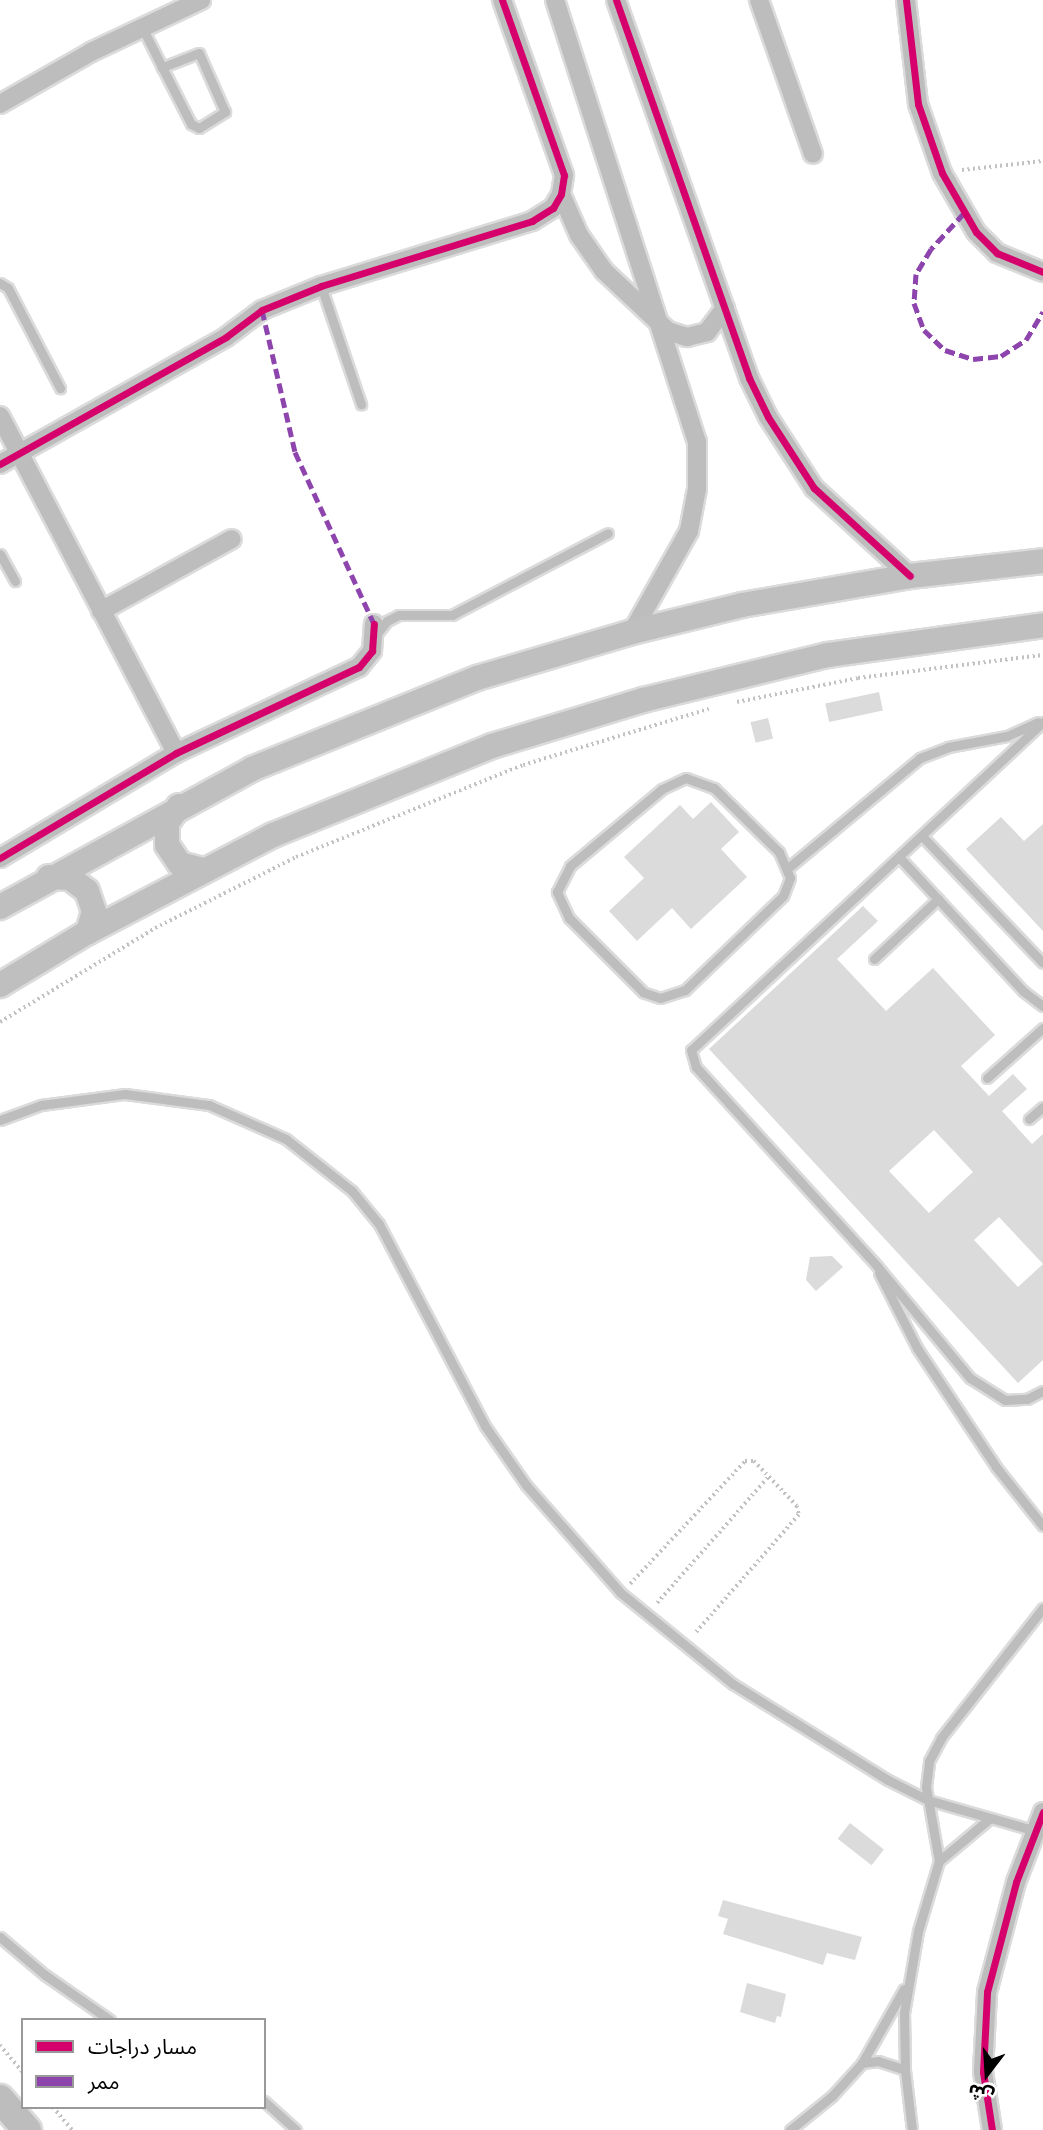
<!DOCTYPE html>
<meta charset="utf-8">
<style>
body{margin:0}
#map{position:relative;width:1043px;height:2130px;overflow:hidden;background:#fff;font-family:"Exo 2","Noto Sans Arabic",sans-serif}
div>[style]{position:absolute}
.building>*{inset:0;background:#dbdbdb;transform-origin:0 0}
.path>*{height:3.5px;margin-top:-1.75px;transform-origin:0;background:repeating-linear-gradient(90deg,#c2c2c2 0 2px,transparent 0 5.5px)}
.roads{filter:drop-shadow(2px 0 #dbdbdb) drop-shadow(-2px 0 #dbdbdb) drop-shadow(0 2px #dbdbdb) drop-shadow(0 -2px #dbdbdb)}
.lane>*{height:9px;margin:-4.5px;padding:0 4.5px;transform-origin:4.5px;border-radius:4.5px;background:#bdbdbd}
.street>*{height:18px;margin:-9px;padding:0 9px;transform-origin:9px;border-radius:9px;background:#bdbdbd}
.secondary>*{height:24px;margin:-12px;padding:0 12px;transform-origin:12px;border-radius:12px;background:#bfbfbf}
.primary>*{height:28px;margin:-14px;padding:0 14px;transform-origin:14px;border-radius:14px;background:#bdbdbd}
.quiet>*{height:5px;margin-top:-2.5px;transform-origin:0;background:repeating-linear-gradient(90deg,#8e44ad 0 10px,transparent 0 15px)}
.cycleway>*{height:7px;margin:-3.5px;padding:0 3.5px;transform-origin:3.5px;border-radius:3.5px;background:#d6006c}
span{translate:-50% -50%;white-space:nowrap;text-align:center;line-height:1.15;-webkit-text-stroke:7px #fff;paint-order:stroke}
.legend{position:absolute;left:21px;top:2018px;width:245px;height:91px;box-sizing:border-box;background:#fff;border:2px solid #999;margin:0;padding:9px 12px;list-style:none;font-size:21px;color:#000}
.legend li{display:flex;align-items:center;gap:14px;height:35px}
.legend b{width:35px;border:2px solid #999}
.north{position:absolute;left:952px;top:2039px;width:70px;height:70px;-webkit-text-stroke:5px #fff;paint-order:stroke;rotate:197deg;font-size:19px;font-weight:700;line-height:28px;text-align:center;color:#000}
.north::after{content:'';display:block;margin:auto;width:24px;height:32px;background:#000;clip-path:polygon(50% 0,100% 100%,50% 72%,0 100%)}
</style>
<div id="map">
<div class="building">
<div style="left:879px;top:692px;width:19px;height:55px;rotate:78deg"></div>
<div style="left:768px;top:718px;width:21px;height:18px;rotate:76deg"></div>
<div style="clip-path:polygon(711px 802px,739px 832px,721px 849px,747px 877px,691px 929px,672px 908px,637px 941px,609px 911px,644px 878px,624px 857px,680px 805px,693px 819px)"></div>
<div style="clip-path:polygon(1001px 817px,1024px 841px,1043px 824px,1043px 931px,966px 849px)"></div>
<div style="clip-path:polygon(evenodd,863px 906px,878px 921px,837px 959px,886px 1011px,933px 968px,995px 1035px,961px 1066px,989px 1096px,1013px 1074px,1027px 1089px,1002px 1111px,1032px 1144px,1043px 1134px,1043px 1360px,1018px 1383px,709px 1049px,863px 906px,934px 1130px,973px 1172px,929px 1213px,889px 1171px,934px 1130px,863px 906px,999px 1217px,1043px 1264px,1018px 1287px,974px 1240px,999px 1217px)"></div>
<div style="clip-path:polygon(832px 1256px,843px 1267px,816px 1291px,806px 1280px,810px 1257px)"></div>
<div style="left:850px;top:1823px;width:43px;height:20px;rotate:38deg"></div>
<div style="clip-path:polygon(723px 1900px,862px 1937px,855px 1960px,827px 1953px,823px 1965px,723px 1934px,728px 1919px,718px 1916px)"></div>
<div style="clip-path:polygon(747px 1983px,786px 1994px,781px 2017px,777px 2016px,775px 2023px,740px 2012px)"></div>
</div>
<div class="path">
<div style="left:962px;top:170px;width:81px;rotate:-6.3deg"></div>
<div style="left:737px;top:702px;width:123px;rotate:-11.2deg"></div>
<div style="left:858px;top:678px;width:186px;rotate:-7.1deg"></div>
<div style="left:0;top:1022px;width:181px;rotate:-31.2deg"></div>
<div style="left:155px;top:928px;width:158px;rotate:-26.7deg"></div>
<div style="left:296px;top:857px;width:245px;rotate:-22.1deg"></div>
<div style="left:523px;top:765px;width:194px;rotate:-16.8deg"></div>
<div style="left:630px;top:1584px;width:168px;rotate:-46.9deg"></div>
<div style="left:745px;top:1461px;width:9px"></div>
<div style="left:754px;top:1461px;width:62px;rotate:46.3deg"></div>
<div style="left:797px;top:1506px;width:9px;rotate:77deg"></div>
<div style="left:799px;top:1515px;width:159px;rotate:131.2deg"></div>
<div style="left:657px;top:1603px;width:169px;rotate:-48.6deg"></div>
<div style="left:0;top:2045px;width:35px;rotate:50deg"></div>
<div style="left:53px;top:2107px;width:30px;rotate:50deg"></div>
</div>
<div class="roads">
<div class="lane">
<div style="left:142px;top:27px;width:45px;rotate:63.4deg"></div>
<div style="left:162px;top:67px;width:64px;rotate:63deg"></div>
<div style="left:191px;top:124px;width:9px;rotate:27deg"></div>
<div style="left:199px;top:128px;width:31px;rotate:-32deg"></div>
<div style="left:225px;top:112px;width:64px;rotate:-113.8deg"></div>
<div style="left:199px;top:53px;width:40px;rotate:159deg"></div>
<div style="left:0;top:283px;width:9px;rotate:32deg"></div>
<div style="left:8px;top:288px;width:113px;rotate:62.5deg"></div>
<div style="left:321px;top:286px;width:125px;rotate:71.3deg"></div>
<div style="left:0;top:554px;width:31px;rotate:61deg"></div>
<div style="left:376px;top:635px;width:18px;rotate:-52deg"></div>
<div style="left:387px;top:621px;width:13px;rotate:-27deg"></div>
<div style="left:399px;top:615px;width:53px"></div>
<div style="left:452px;top:615px;width:176px;rotate:-27.7deg"></div>
<div style="left:1043px;top:722px;width:481px;rotate:137deg"></div>
<div style="left:691px;top:1050px;width:18px;rotate:74deg"></div>
<div style="left:696px;top:1067px;width:269px;rotate:47.7deg"></div>
<div style="left:877px;top:1266px;width:146px;rotate:50.3deg"></div>
<div style="left:970px;top:1378px;width:41px;rotate:32.2deg"></div>
<div style="left:1005px;top:1400px;width:22px;rotate:-3deg"></div>
<div style="left:1027px;top:1399px;width:18px;rotate:-27deg"></div>
<div style="left:686px;top:778px;width:30px;rotate:20deg"></div>
<div style="left:714px;top:788px;width:91px;rotate:44.6deg"></div>
<div style="left:779px;top:852px;width:28px;rotate:67deg"></div>
<div style="left:790px;top:878px;width:19px;rotate:111deg"></div>
<div style="left:783px;top:896px;width:136px;rotate:136.2deg"></div>
<div style="left:685px;top:990px;width:26px;rotate:162deg"></div>
<div style="left:660px;top:998px;width:18px;rotate:-161deg"></div>
<div style="left:643px;top:992px;width:105px;rotate:-135deg"></div>
<div style="left:569px;top:918px;width:29px;rotate:-115deg"></div>
<div style="left:557px;top:892px;width:29px;rotate:-63deg"></div>
<div style="left:570px;top:866px;width:120px;rotate:-39.9deg"></div>
<div style="left:662px;top:789px;width:26px;rotate:-25deg"></div>
<div style="left:922px;top:836px;width:175px;rotate:46.4deg"></div>
<div style="left:899px;top:857px;width:183px;rotate:47.2deg"></div>
<div style="left:1023px;top:991px;width:25px;rotate:37deg"></div>
<div style="left:788px;top:868px;width:172px;rotate:-39.8deg"></div>
<div style="left:920px;top:758px;width:30px;rotate:-21deg"></div>
<div style="left:948px;top:747px;width:60px;rotate:-10.6deg"></div>
<div style="left:1007px;top:736px;width:34px;rotate:-24deg"></div>
<div style="left:874px;top:959px;width:88px;rotate:-43.2deg"></div>
<div style="left:987px;top:1078px;width:75px;rotate:-41.8deg"></div>
<div style="left:1029px;top:1119px;width:18px;rotate:-41deg"></div>
<div style="left:0;top:1120px;width:44px;rotate:-20.1deg"></div>
<div style="left:41px;top:1105px;width:85px;rotate:-7.5deg"></div>
<div style="left:125px;top:1094px;width:85px;rotate:7.5deg"></div>
<div style="left:209px;top:1105px;width:84px;rotate:23.8deg"></div>
<div style="left:286px;top:1139px;width:84px;rotate:38.2deg"></div>
<div style="left:352px;top:1191px;width:43px;rotate:50.7deg"></div>
<div style="left:379px;top:1224px;width:228px;rotate:62.3deg"></div>
<div style="left:485px;top:1426px;width:72px;rotate:55.2deg"></div>
<div style="left:526px;top:1485px;width:144px;rotate:48.7deg"></div>
<div style="left:621px;top:1593px;width:144px;rotate:39.1deg"></div>
<div style="left:733px;top:1684px;width:182px;rotate:31.8deg"></div>
<div style="left:888px;top:1780px;width:45px;rotate:26.6deg"></div>
<div style="left:928px;top:1800px;width:112px;rotate:16deg"></div>
<div style="left:879px;top:1273px;width:84px;rotate:63.1deg"></div>
<div style="left:917px;top:1348px;width:143px;rotate:56.4deg"></div>
<div style="left:996px;top:1467px;width:75px;rotate:51.5deg"></div>
<div style="left:939px;top:1861px;width:65px;rotate:-40deg"></div>
<div style="left:0;top:1937px;width:59px;rotate:40.2deg"></div>
<div style="left:45px;top:1975px;width:79px;rotate:34.7deg"></div>
<div style="left:862px;top:2063px;width:16px;rotate:-7deg"></div>
<div style="left:878px;top:2061px;width:28px;rotate:18deg"></div>
<div style="left:264px;top:2101px;width:43px;rotate:42.2deg"></div>
<div style="left:790px;top:2130px;width:54px;rotate:-39deg"></div>
<div style="left:832px;top:2096px;width:45px;rotate:-47.7deg"></div>
<div style="left:862px;top:2063px;width:85px;rotate:-60.4deg"></div>
<div style="left:912px;top:2130px;width:60px;rotate:-96.7deg"></div>
<div style="left:905px;top:2070px;width:57px;rotate:-91deg"></div>
<div style="left:904px;top:2013px;width:83px;rotate:-80.3deg"></div>
<div style="left:918px;top:1931px;width:73px;rotate:-73.3deg"></div>
<div style="left:939px;top:1861px;width:75px;rotate:-100deg"></div>
<div style="left:926px;top:1787px;width:26px;rotate:-83deg"></div>
<div style="left:929px;top:1761px;width:26px;rotate:-62deg"></div>
<div style="left:941px;top:1738px;width:165px;rotate:-51.9deg"></div>
</div>
<div class="street">
<div style="left:555px;top:0;width:464px;rotate:72.2deg"></div>
<div style="left:697px;top:442px;width:47px;rotate:90deg"></div>
<div style="left:697px;top:489px;width:43px;rotate:100.8deg"></div>
<div style="left:689px;top:531px;width:116px;rotate:119.4deg"></div>
<div style="left:616px;top:0;width:401px;rotate:70.6deg"></div>
<div style="left:749px;top:378px;width:43px;rotate:64deg"></div>
<div style="left:768px;top:417px;width:85px;rotate:57.1deg"></div>
<div style="left:814px;top:488px;width:130px;rotate:42.5deg"></div>
<div style="left:759px;top:0;width:163px;rotate:70.7deg"></div>
<div style="left:906px;top:0;width:105px;rotate:83.4deg"></div>
<div style="left:918px;top:104px;width:73px;rotate:70.8deg"></div>
<div style="left:942px;top:173px;width:68px;rotate:60deg"></div>
<div style="left:976px;top:232px;width:30px;rotate:45deg"></div>
<div style="left:997px;top:253px;width:50px;rotate:22.4deg"></div>
<div style="left:0;top:104px;width:105px;rotate:-29.7deg"></div>
<div style="left:91px;top:52px;width:122px;rotate:-25.3deg"></div>
<div style="left:561px;top:194px;width:45px;rotate:66.3deg"></div>
<div style="left:579px;top:235px;width:44px;rotate:55.2deg"></div>
<div style="left:604px;top:271px;width:88px;rotate:43.2deg"></div>
<div style="left:668px;top:331px;width:20px;rotate:18deg"></div>
<div style="left:687px;top:337px;width:21px;rotate:-14deg"></div>
<div style="left:707px;top:332px;width:30px;rotate:-53deg"></div>
<div style="left:0;top:416px;width:380px;rotate:62.4deg"></div>
<div style="left:0;top:464px;width:259px;rotate:-29.3deg"></div>
<div style="left:226px;top:337px;width:45px;rotate:-36.9deg"></div>
<div style="left:262px;top:310px;width:64px;rotate:-22.1deg"></div>
<div style="left:321px;top:286px;width:221px;rotate:-17.1deg"></div>
<div style="left:532px;top:221px;width:25px;rotate:-32deg"></div>
<div style="left:553px;top:208px;width:16px;rotate:-60deg"></div>
<div style="left:561px;top:194px;width:19px;rotate:-81deg"></div>
<div style="left:564px;top:175px;width:186px;rotate:-109.5deg"></div>
<div style="left:101px;top:611px;width:149px;rotate:-28.8deg"></div>
<div style="left:0;top:858px;width:205px;rotate:-30.8deg"></div>
<div style="left:176px;top:753px;width:202px;rotate:-25.2deg"></div>
<div style="left:359px;top:667px;width:21px;rotate:-51deg"></div>
<div style="left:372px;top:651px;width:27px;rotate:-86deg"></div>
<div style="left:992px;top:2130px;width:59px;rotate:-98.8deg"></div>
<div style="left:983px;top:2072px;width:80px;rotate:-87.1deg"></div>
<div style="left:987px;top:1992px;width:114px;rotate:-75.2deg"></div>
<div style="left:1016px;top:1882px;width:75px;rotate:-68.9deg"></div>
</div>
<div class="secondary">
<div style="left:179px;top:806px;width:21px;rotate:125deg"></div>
<div style="left:167px;top:823px;width:22px;rotate:90deg"></div>
<div style="left:167px;top:845px;width:23px;rotate:56deg"></div>
<div style="left:180px;top:864px;width:23px;rotate:15deg"></div>
<div style="left:49px;top:877px;width:21px;rotate:3deg"></div>
<div style="left:70px;top:878px;width:21px;rotate:37deg"></div>
<div style="left:87px;top:891px;width:21px;rotate:71deg"></div>
<div style="left:94px;top:911px;width:22px;rotate:106deg"></div>
<div style="left:0;top:907px;width:287px;rotate:-28.7deg"></div>
<div style="left:252px;top:769px;width:243px;rotate:-22deg"></div>
<div style="left:477px;top:678px;width:162px;rotate:-16.5deg"></div>
<div style="left:632px;top:632px;width:113px;rotate:-13.8deg"></div>
<div style="left:742px;top:605px;width:170px;rotate:-9.8deg"></div>
<div style="left:910px;top:576px;width:134px;rotate:-6.4deg"></div>
<div style="left:0;top:985px;width:103px;rotate:-31.1deg"></div>
<div style="left:88px;top:932px;width:209px;rotate:-27.7deg"></div>
<div style="left:273px;top:835px;width:236px;rotate:-22.1deg"></div>
<div style="left:492px;top:746px;width:158px;rotate:-16.9deg"></div>
<div style="left:643px;top:700px;width:190px;rotate:-13.7deg"></div>
<div style="left:828px;top:655px;width:217px;rotate:-7.9deg"></div>
</div>
<div class="primary">
<div style="left:0;top:2099px;width:41px;rotate:48.9deg"></div>
</div>
</div>
<div class="quiet">
<div style="left:964px;top:213px;width:49px;rotate:132.5deg"></div>
<div style="left:931px;top:249px;width:29px;rotate:121deg"></div>
<div style="left:916px;top:274px;width:29px;rotate:94deg"></div>
<div style="left:914px;top:303px;width:29px;rotate:70deg"></div>
<div style="left:924px;top:330px;width:29px;rotate:44deg"></div>
<div style="left:945px;top:350px;width:29px;rotate:18deg"></div>
<div style="left:973px;top:359px;width:28px;rotate:-6deg"></div>
<div style="left:1001px;top:356px;width:30px;rotate:-33deg"></div>
<div style="left:1026px;top:340px;width:33px;rotate:-59deg"></div>
<div style="left:262px;top:310px;width:146px;rotate:76.9deg"></div>
<div style="left:295px;top:452px;width:189px;rotate:65.3deg"></div>
</div>
<div class="cycleway">
<div style="left:616px;top:0;width:401px;rotate:70.6deg"></div>
<div style="left:749px;top:378px;width:43px;rotate:64deg"></div>
<div style="left:768px;top:417px;width:85px;rotate:57.1deg"></div>
<div style="left:814px;top:488px;width:130px;rotate:42.5deg"></div>
<div style="left:906px;top:0;width:105px;rotate:83.4deg"></div>
<div style="left:918px;top:104px;width:73px;rotate:70.8deg"></div>
<div style="left:942px;top:173px;width:68px;rotate:60deg"></div>
<div style="left:976px;top:232px;width:30px;rotate:45deg"></div>
<div style="left:997px;top:253px;width:50px;rotate:22.4deg"></div>
<div style="left:0;top:464px;width:259px;rotate:-29.3deg"></div>
<div style="left:226px;top:337px;width:45px;rotate:-36.9deg"></div>
<div style="left:262px;top:310px;width:64px;rotate:-22.1deg"></div>
<div style="left:321px;top:286px;width:221px;rotate:-17.1deg"></div>
<div style="left:532px;top:221px;width:25px;rotate:-32deg"></div>
<div style="left:553px;top:208px;width:16px;rotate:-60deg"></div>
<div style="left:561px;top:194px;width:19px;rotate:-81deg"></div>
<div style="left:564px;top:175px;width:186px;rotate:-109.5deg"></div>
<div style="left:0;top:858px;width:205px;rotate:-30.8deg"></div>
<div style="left:176px;top:753px;width:202px;rotate:-25.2deg"></div>
<div style="left:359px;top:667px;width:21px;rotate:-51deg"></div>
<div style="left:372px;top:651px;width:27px;rotate:-86deg"></div>
<div style="left:992px;top:2130px;width:59px;rotate:-98.8deg"></div>
<div style="left:983px;top:2072px;width:80px;rotate:-87.1deg"></div>
<div style="left:987px;top:1992px;width:114px;rotate:-75.2deg"></div>
<div style="left:1016px;top:1882px;width:75px;rotate:-68.9deg"></div>
</div>
<ul class="legend">
<li><b style="height:9px;background:#d6006c"></b>مسار دراجات</li>
<li><b style="height:9px;background:#8e44ad"></b>ممر</li>
</ul>
<div class="north">ش</div>
</div>
